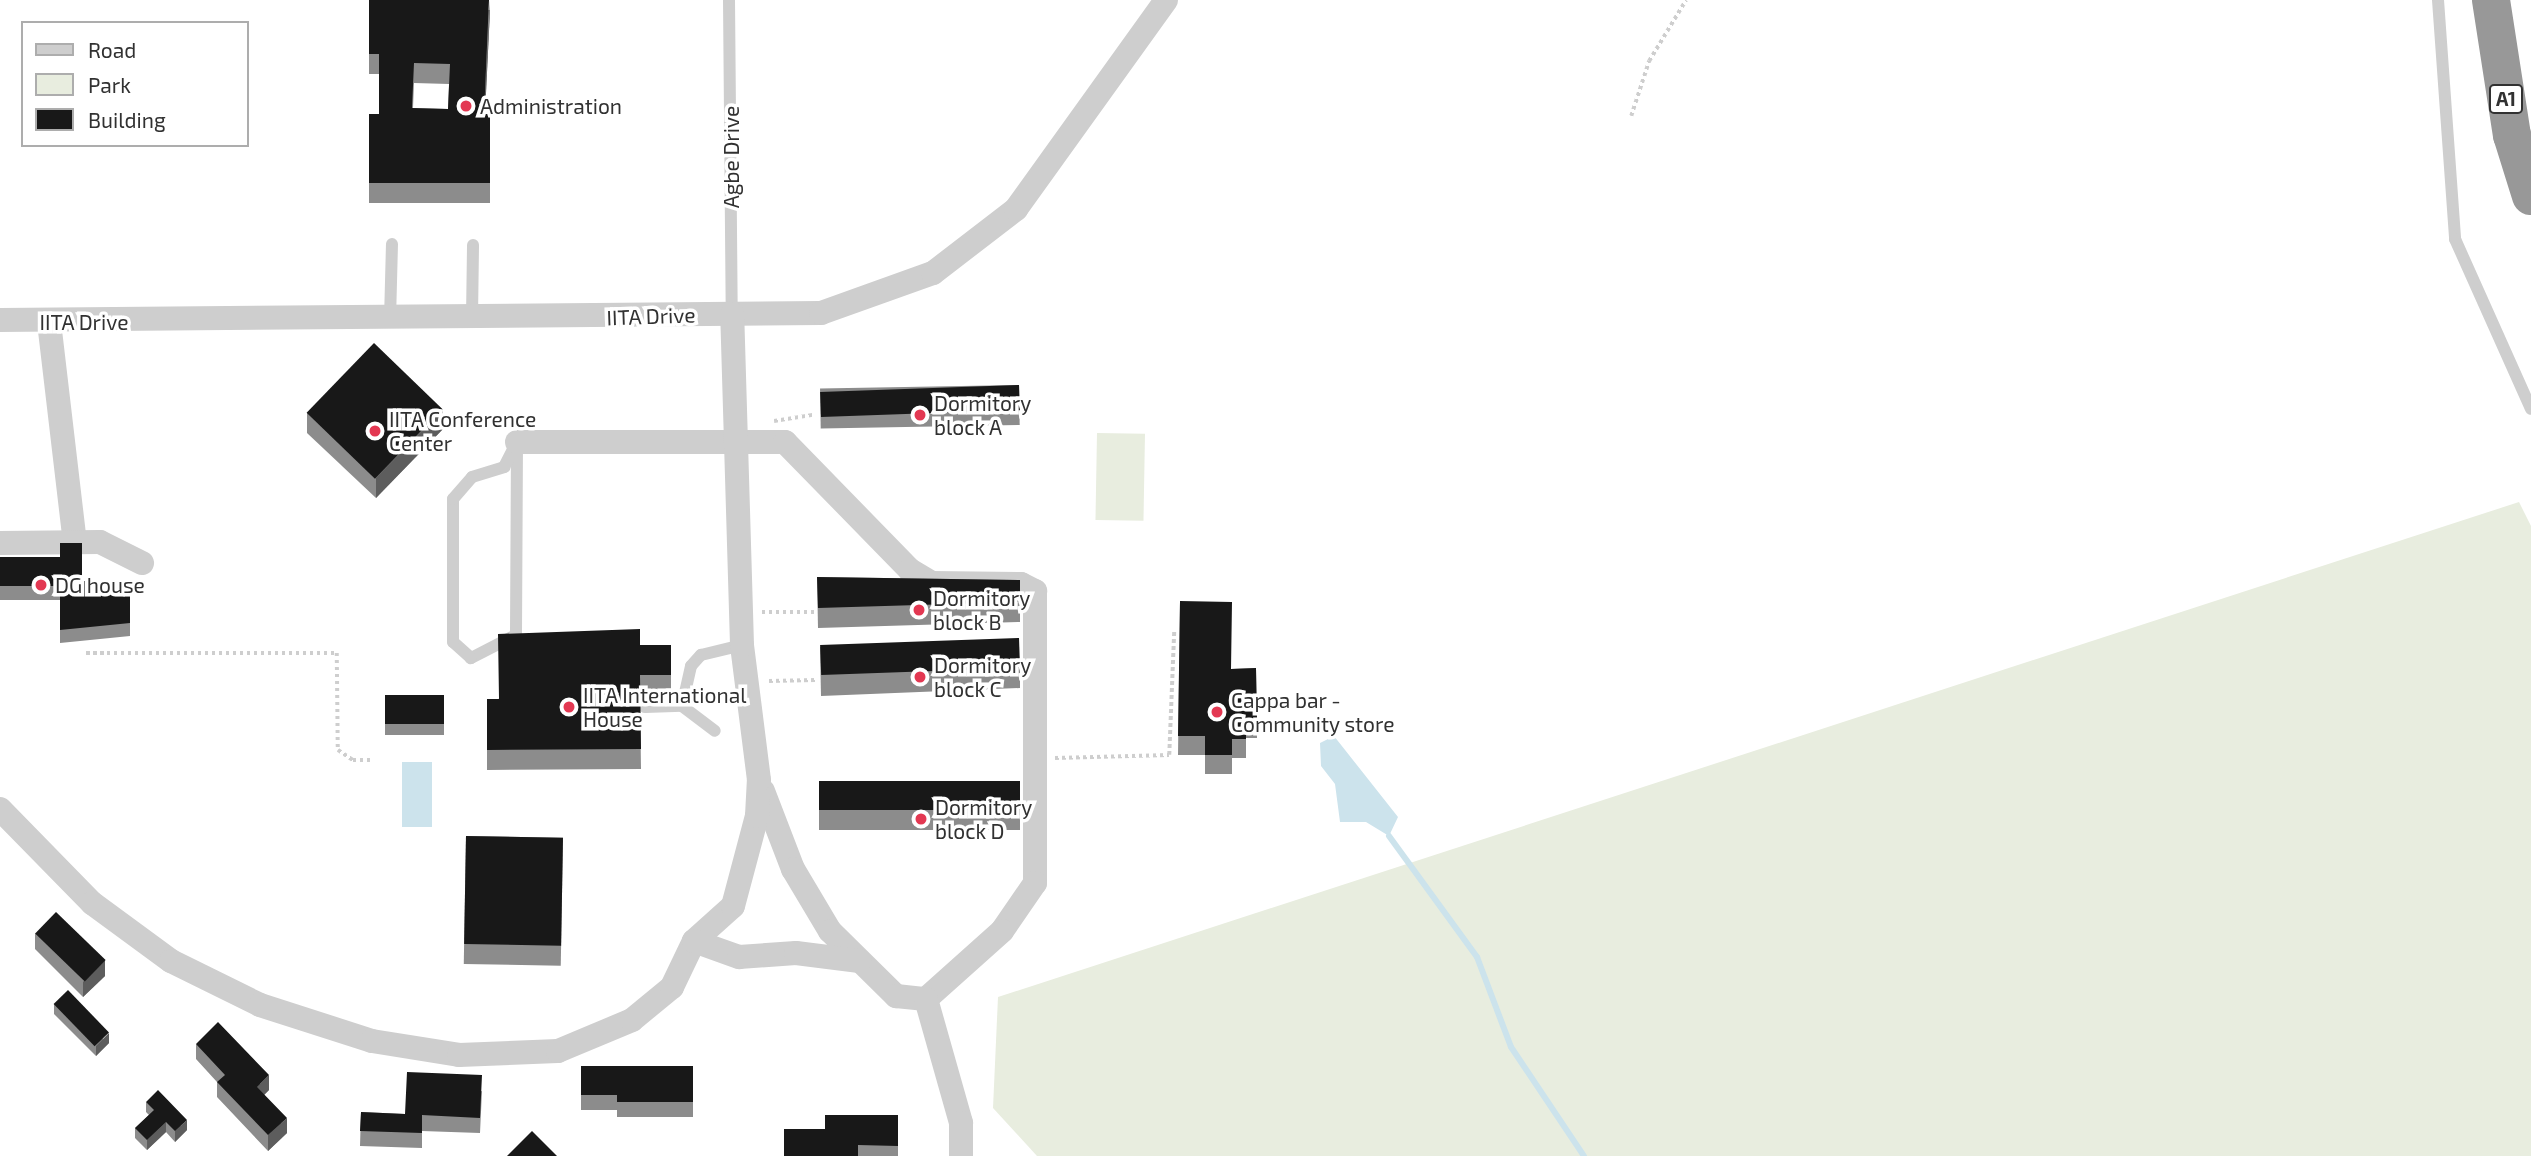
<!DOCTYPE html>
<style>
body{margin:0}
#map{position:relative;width:2531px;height:1156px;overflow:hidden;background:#fff;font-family:"Exo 2",sans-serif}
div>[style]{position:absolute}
.green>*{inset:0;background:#e8eddf;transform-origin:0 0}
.water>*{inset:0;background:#cce3ec;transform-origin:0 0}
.stream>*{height:6px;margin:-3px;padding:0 3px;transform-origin:3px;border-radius:3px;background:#cce3ec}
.path>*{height:3.5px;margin-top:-1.75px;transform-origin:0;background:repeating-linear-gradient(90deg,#cecece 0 3.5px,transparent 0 7px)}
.lane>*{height:12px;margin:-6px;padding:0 6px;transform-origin:6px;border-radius:6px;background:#cecece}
.street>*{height:24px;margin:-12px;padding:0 12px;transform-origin:12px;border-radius:12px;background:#cecece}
.highway>*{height:38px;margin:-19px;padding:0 19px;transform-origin:19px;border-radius:19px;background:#989898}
.wall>*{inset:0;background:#8c8c8c;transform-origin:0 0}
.shaded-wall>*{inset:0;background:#5d5d5d}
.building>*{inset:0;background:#181818;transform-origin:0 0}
.dots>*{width:19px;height:19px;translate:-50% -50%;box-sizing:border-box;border:4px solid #fff;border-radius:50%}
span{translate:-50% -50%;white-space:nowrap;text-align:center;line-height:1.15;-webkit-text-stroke:7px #fff;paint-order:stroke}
.shield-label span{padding:2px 5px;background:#fff;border:2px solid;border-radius:5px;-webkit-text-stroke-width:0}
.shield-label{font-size:19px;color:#313131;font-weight:700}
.poi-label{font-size:21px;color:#313131}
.left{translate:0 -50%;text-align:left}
.street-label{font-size:21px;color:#313131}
.legend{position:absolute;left:21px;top:21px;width:228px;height:126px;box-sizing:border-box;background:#fff;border:2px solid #adadad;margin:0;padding:9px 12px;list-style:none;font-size:21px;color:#313131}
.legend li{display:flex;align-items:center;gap:14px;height:35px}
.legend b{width:35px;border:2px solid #adadad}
</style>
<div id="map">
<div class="green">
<div style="left:1097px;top:433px;width:48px;height:87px;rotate:1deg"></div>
<div style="clip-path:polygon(2519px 502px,2531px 526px,2531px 1156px,1037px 1156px,993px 1108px,998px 997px)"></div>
</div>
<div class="water">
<div style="clip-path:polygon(1334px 736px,1398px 817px,1389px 836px,1366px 822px,1340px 822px,1335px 784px,1321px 766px,1320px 743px)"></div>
<div style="left:402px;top:762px;width:30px;height:65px"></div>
</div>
<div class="stream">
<div style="left:1389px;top:836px;width:150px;rotate:54deg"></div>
<div style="left:1477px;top:957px;width:96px;rotate:69.3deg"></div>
<div style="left:1511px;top:1047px;width:131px;rotate:56.2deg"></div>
</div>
<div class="path">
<div style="left:1631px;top:116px;width:58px;rotate:-71.9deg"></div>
<div style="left:1649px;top:61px;width:71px;rotate:-58.8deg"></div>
<div style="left:774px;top:421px;width:39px;rotate:-9deg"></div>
<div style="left:762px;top:612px;width:53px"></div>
<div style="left:86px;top:653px;width:251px"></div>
<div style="left:337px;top:653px;width:97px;rotate:89.4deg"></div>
<div style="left:338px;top:750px;width:18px;rotate:34deg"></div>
<div style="left:353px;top:760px;width:17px"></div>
<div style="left:769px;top:681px;width:46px;rotate:-1.2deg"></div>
<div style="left:1055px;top:758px;width:114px;rotate:-1.5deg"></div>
<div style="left:1169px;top:755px;width:124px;rotate:-87.7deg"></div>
</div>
<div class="lane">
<div style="left:729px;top:0;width:314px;rotate:89.5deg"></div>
<div style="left:2438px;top:0;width:240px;rotate:85.9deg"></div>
<div style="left:2455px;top:239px;width:186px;rotate:65.9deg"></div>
<div style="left:472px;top:318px;width:73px;rotate:-89.2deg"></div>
<div style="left:390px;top:320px;width:76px;rotate:-88.5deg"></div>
<div style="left:517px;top:442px;width:193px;rotate:90.3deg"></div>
<div style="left:516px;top:635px;width:51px;rotate:152.9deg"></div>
<div style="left:471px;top:658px;width:24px;rotate:-138deg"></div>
<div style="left:453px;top:642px;width:143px;rotate:-90deg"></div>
<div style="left:453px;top:499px;width:29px;rotate:-49deg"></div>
<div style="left:472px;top:477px;width:34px;rotate:-17deg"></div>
<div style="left:504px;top:467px;width:28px;rotate:-63deg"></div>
<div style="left:682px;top:706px;width:41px;rotate:37.1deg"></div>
<div style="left:645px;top:707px;width:37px;rotate:-2deg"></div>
<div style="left:682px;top:706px;width:41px;rotate:-77.3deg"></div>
<div style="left:691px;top:666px;width:15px;rotate:-48deg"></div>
<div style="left:701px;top:655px;width:42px;rotate:-13.7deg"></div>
</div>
<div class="street">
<div style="left:0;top:320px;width:821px;rotate:-0.49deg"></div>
<div style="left:821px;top:313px;width:119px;rotate:-19.7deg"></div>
<div style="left:933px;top:273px;width:105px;rotate:-37.6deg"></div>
<div style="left:1016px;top:209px;width:257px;rotate:-54.3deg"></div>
<div style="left:49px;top:322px;width:222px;rotate:83.3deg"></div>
<div style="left:517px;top:442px;width:268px"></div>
<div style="left:785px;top:442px;width:179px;rotate:45.7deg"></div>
<div style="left:910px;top:570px;width:26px;rotate:31deg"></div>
<div style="left:932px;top:583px;width:89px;rotate:0.6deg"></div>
<div style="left:1021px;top:584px;width:16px;rotate:27deg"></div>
<div style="left:1035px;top:591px;width:292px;rotate:90deg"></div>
<div style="left:1035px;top:883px;width:58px;rotate:124.5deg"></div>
<div style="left:1002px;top:931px;width:102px;rotate:138.2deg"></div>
<div style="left:0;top:543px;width:100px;rotate:-0.6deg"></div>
<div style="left:100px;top:542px;width:47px;rotate:26.6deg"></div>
<div style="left:763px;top:791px;width:84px;rotate:69deg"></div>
<div style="left:793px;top:869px;width:72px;rotate:59.2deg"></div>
<div style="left:830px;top:931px;width:93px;rotate:44.6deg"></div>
<div style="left:896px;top:996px;width:30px;rotate:6deg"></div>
<div style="left:926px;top:999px;width:129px;rotate:74.2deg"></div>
<div style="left:961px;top:1123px;width:33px;rotate:90deg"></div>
<div style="left:0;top:809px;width:132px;rotate:45.6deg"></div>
<div style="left:92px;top:903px;width:98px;rotate:36.3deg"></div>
<div style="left:171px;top:961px;width:99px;rotate:26.3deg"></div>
<div style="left:260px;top:1005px;width:118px;rotate:17.8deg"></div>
<div style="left:372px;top:1041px;width:88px;rotate:9.1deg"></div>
<div style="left:459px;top:1055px;width:99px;rotate:-2.3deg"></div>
<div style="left:558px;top:1051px;width:80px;rotate:-22.7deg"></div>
<div style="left:632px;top:1020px;width:52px;rotate:-39.5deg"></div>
<div style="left:672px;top:987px;width:51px;rotate:-64.4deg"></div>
<div style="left:694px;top:941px;width:52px;rotate:-41.9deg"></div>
<div style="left:733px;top:906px;width:93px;rotate:-75.1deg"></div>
<div style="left:757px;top:816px;width:36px;rotate:-87deg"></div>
<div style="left:759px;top:780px;width:136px;rotate:-97.2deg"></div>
<div style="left:742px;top:645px;width:331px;rotate:-91.7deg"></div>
<div style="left:694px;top:941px;width:48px;rotate:19.6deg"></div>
<div style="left:739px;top:957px;width:57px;rotate:-4deg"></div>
<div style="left:796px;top:953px;width:64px;rotate:7.2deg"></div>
</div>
<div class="highway">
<div style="left:2491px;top:0;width:137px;rotate:81.2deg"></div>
<div style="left:2512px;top:135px;width:64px;rotate:72.7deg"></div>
</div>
<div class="wall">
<div style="clip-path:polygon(evenodd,369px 0,490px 10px,485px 114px,490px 114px,490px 203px,369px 203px,369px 114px,379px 114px,379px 74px,369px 74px,369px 0,414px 83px,449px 84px,448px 109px,413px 108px,414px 83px)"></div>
<div style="left:1019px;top:385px;width:40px;height:199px;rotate:89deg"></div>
<div style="clip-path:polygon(307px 413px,443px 429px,376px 498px,307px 433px)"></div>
<div style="clip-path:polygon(0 557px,82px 581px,130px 581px,130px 636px,60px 643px,60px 600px,0 600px)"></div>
<div style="clip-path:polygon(817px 577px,1020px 580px,1020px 622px,818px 628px)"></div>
<div style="clip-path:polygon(1180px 601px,1231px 669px,1256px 668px,1257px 738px,1246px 738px,1246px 758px,1232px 758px,1232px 774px,1205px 774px,1205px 755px,1178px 755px)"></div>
<div style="clip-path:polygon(640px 645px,671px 645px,671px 695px,640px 695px,641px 769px,487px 770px,487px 699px,498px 699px)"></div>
<div style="clip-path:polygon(820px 647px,1020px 668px,1020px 688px,821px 696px)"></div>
<div style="left:385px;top:695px;width:59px;height:40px"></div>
<div style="left:1020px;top:781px;width:49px;height:201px;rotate:90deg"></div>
<div style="left:466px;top:836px;width:97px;height:128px;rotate:1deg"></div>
<div style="clip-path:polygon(35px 933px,105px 976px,83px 997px,35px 949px)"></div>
<div style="clip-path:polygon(54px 1004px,109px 1043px,96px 1056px,54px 1014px)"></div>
<div style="clip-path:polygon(196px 1044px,269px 1090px,264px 1095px,287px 1133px,268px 1151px,217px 1097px,217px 1082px,196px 1059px)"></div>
<div style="clip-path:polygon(581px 1066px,693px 1066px,693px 1117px,617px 1117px,617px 1110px,581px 1110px)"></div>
<div style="clip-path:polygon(482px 1091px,480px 1133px,422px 1131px,422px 1148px,360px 1146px,361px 1112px,405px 1114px)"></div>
<div style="clip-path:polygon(146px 1102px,187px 1130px,175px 1142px,166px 1132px,147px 1150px,135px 1138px,135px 1128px,149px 1115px,146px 1112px)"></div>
<div style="clip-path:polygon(898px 1115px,898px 1156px,784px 1156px,825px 1129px)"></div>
</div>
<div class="shaded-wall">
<div style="clip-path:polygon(490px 0,490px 10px,484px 134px,484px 114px)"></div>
<div style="clip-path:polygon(443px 409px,443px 429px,376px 498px,376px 478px)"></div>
<div style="clip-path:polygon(105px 960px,105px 976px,83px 997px,83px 982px)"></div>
<div style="clip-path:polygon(109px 1033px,109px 1043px,96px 1056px,96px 1046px)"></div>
<div style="clip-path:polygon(269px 1075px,269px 1090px,257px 1102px,257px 1087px)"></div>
<div style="clip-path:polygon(287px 1118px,287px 1133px,268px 1151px,268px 1135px)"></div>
<div style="clip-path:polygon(187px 1120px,187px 1130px,175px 1142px,175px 1131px)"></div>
<div style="clip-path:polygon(166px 1122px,166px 1132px,147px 1150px,147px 1140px)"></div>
</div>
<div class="building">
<div style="clip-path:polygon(evenodd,369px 0,489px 0,484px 114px,490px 114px,490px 183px,369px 183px,369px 114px,379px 114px,379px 54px,369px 54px,369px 0,414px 63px,450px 64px,448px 109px,412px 108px,414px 63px)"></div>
<div style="left:374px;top:343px;width:95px;height:97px;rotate:44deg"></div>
<div style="left:1019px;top:385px;width:25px;height:199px;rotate:88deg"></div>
<div style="clip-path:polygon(60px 543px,82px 543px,82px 581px,130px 581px,130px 623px,60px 630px,60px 586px,0 586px,0 557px,60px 557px)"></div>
<div style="clip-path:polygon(817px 577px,1020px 580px,1020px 602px,818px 608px)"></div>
<div style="clip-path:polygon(1180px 601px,1232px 602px,1231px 669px,1256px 668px,1257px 719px,1246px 719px,1246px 739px,1232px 739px,1232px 755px,1205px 755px,1205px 736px,1178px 736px)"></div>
<div style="clip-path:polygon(640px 629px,640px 645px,671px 645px,671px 675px,640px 675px,641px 749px,487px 750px,487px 699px,499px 699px,498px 634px)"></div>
<div style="left:1019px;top:638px;width:30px;height:199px;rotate:88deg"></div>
<div style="left:385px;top:695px;width:59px;height:29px"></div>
<div style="left:1020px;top:781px;width:29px;height:201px;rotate:90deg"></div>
<div style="left:466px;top:836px;width:97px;height:108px;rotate:1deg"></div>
<div style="left:56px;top:912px;width:69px;height:30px;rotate:44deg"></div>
<div style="left:68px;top:990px;width:59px;height:20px;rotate:46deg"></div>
<div style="clip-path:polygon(218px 1022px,269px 1075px,257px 1087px,287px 1118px,268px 1135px,217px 1082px,225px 1075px,196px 1044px)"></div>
<div style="clip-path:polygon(581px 1066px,693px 1066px,693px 1102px,617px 1102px,617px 1095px,581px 1095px)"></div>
<div style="clip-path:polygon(407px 1072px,482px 1075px,480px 1118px,422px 1115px,422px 1133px,360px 1131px,361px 1112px,405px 1114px)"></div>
<div style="clip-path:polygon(158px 1090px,187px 1120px,175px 1131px,166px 1122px,147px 1140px,135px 1128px,154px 1110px,146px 1102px)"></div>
<div style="clip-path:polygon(825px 1115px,898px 1115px,898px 1146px,858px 1145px,858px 1156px,784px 1156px,784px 1129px,825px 1129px)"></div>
<div style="clip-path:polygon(532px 1131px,557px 1156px,507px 1156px)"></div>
</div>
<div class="dots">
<div style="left:466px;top:106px;background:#e33852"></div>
<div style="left:920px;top:415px;background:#e33852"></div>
<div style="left:375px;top:431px;background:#e33852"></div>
<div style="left:41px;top:585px;background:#e33852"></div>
<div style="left:919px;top:610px;background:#e33852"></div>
<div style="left:920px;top:677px;background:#e33852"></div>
<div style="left:569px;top:707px;background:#e33852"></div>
<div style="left:1217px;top:712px;background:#e33852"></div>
<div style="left:921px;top:819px;background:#e33852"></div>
</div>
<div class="shield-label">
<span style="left:2506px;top:99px">A1</span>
</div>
<div class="poi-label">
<span class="left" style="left:480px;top:106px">Administration</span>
<span class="left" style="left:934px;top:415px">Dormitory<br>block A</span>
<span class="left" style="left:389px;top:431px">IITA Conference<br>Center</span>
<span class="left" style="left:55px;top:585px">DG house</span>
<span class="left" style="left:933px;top:610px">Dormitory<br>block B</span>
<span class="left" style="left:934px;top:677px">Dormitory<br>block C</span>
<span class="left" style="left:583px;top:707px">IITA International<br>House</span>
<span class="left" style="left:1231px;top:712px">Cappa bar -<br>Community store</span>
<span class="left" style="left:935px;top:819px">Dormitory<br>block D</span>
</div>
<div class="street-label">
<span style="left:731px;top:157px;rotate:-90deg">Agbe Drive</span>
<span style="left:651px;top:316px;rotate:-2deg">IITA Drive</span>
<span style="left:84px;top:322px">IITA Drive</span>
</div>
<ul class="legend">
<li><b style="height:9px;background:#cecece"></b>Road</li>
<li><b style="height:19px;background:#e8eddf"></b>Park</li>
<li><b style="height:19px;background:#181818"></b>Building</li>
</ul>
</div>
